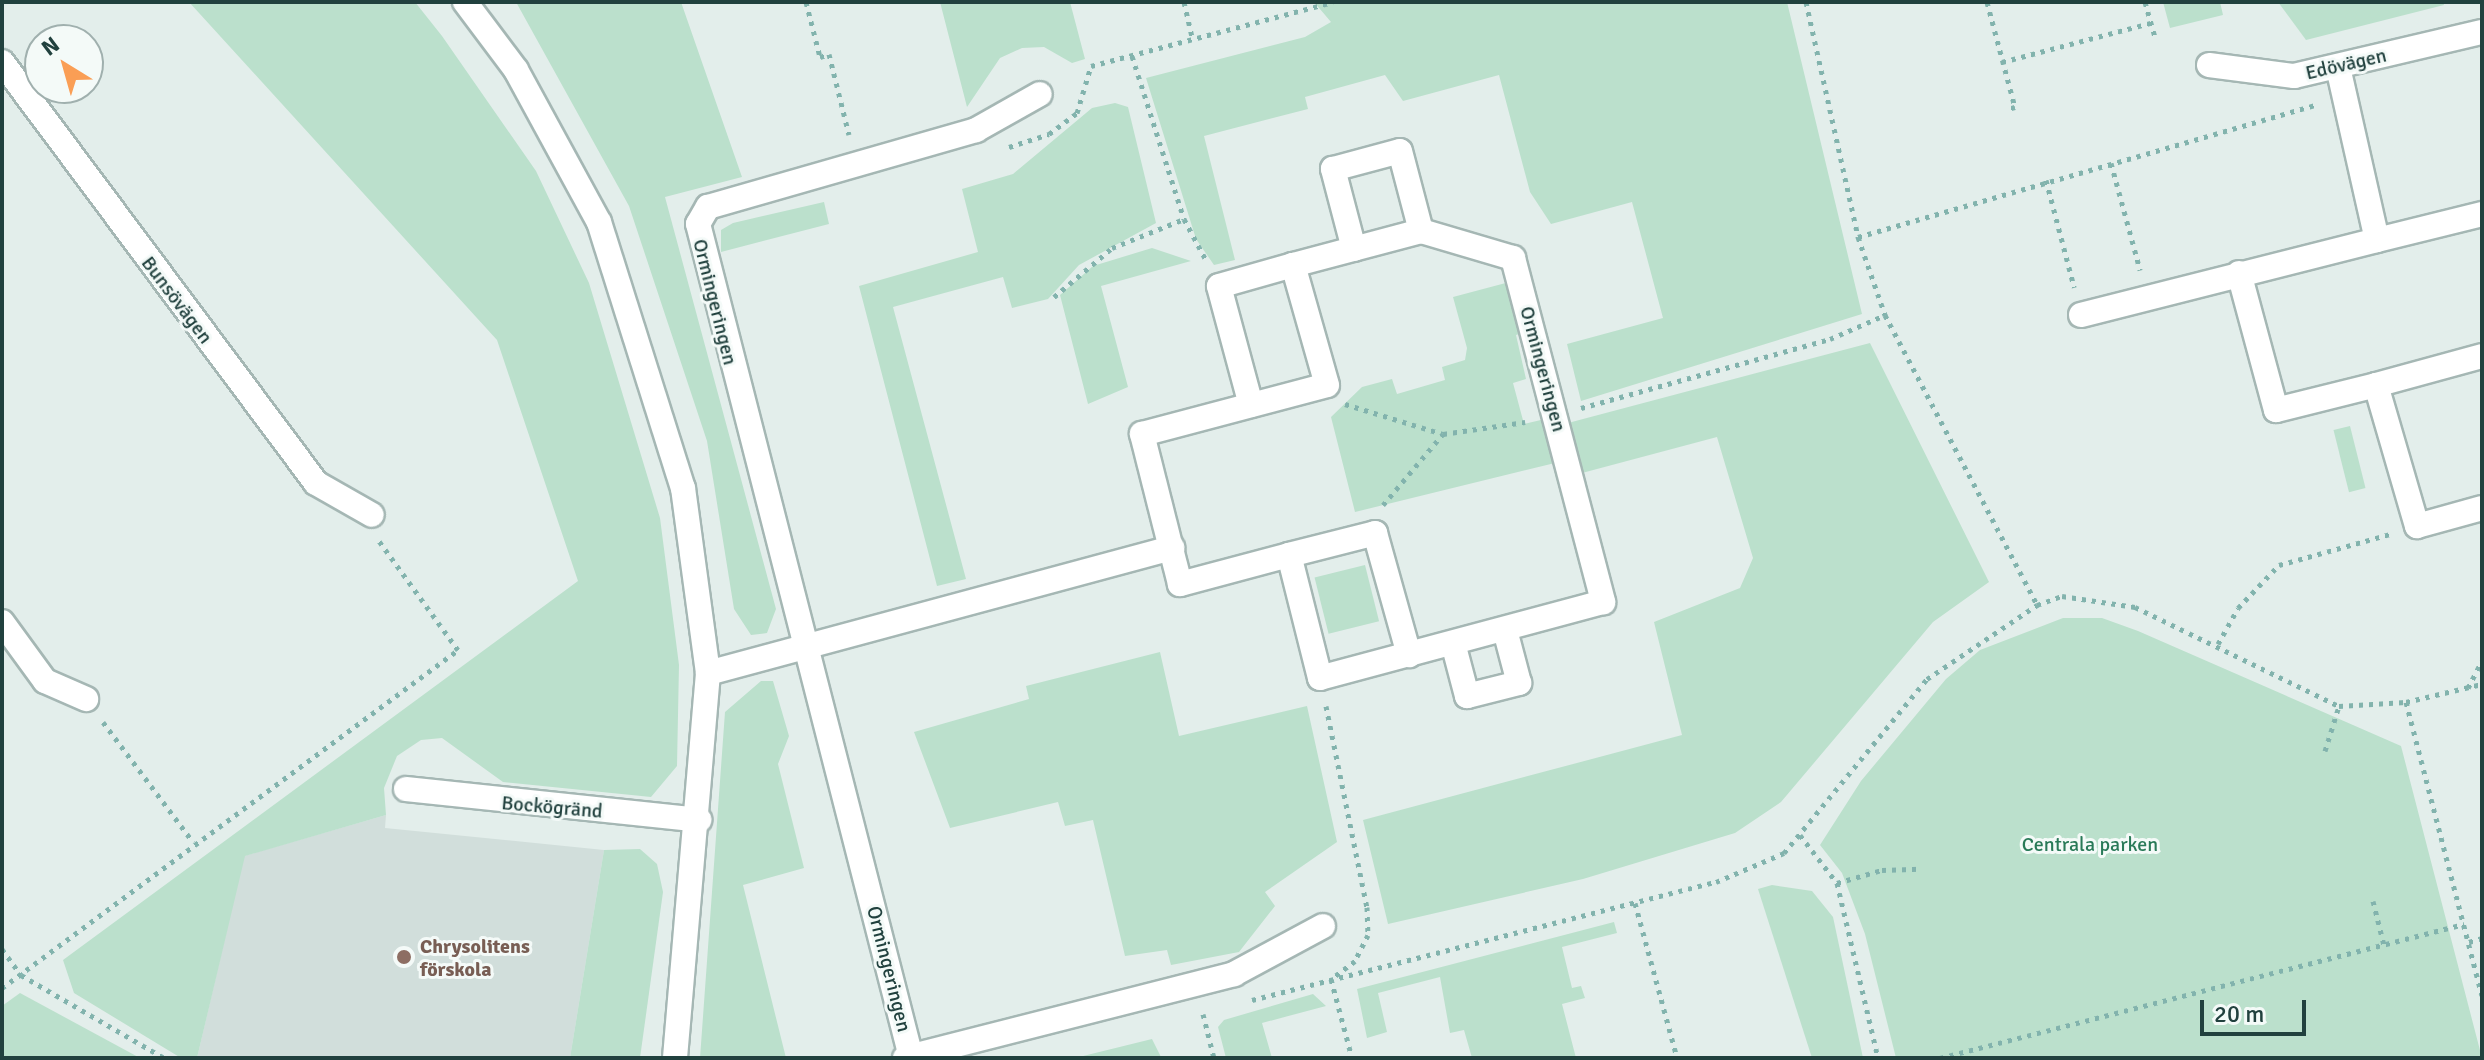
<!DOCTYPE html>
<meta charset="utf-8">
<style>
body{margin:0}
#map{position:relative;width:2484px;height:1060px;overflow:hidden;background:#e3eeeb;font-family:Signika,sans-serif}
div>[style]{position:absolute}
.built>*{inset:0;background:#d1dedb}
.green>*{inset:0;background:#bbe0cc;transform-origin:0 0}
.path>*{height:5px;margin-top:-2.5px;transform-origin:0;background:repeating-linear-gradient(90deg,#82b3ad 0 4px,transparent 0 10px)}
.roads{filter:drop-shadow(2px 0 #a5b7b4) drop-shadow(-2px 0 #a5b7b4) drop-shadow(0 2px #a5b7b4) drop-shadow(0 -2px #a5b7b4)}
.minor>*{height:24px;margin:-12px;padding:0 12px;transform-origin:12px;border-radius:12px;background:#fff}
.dots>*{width:22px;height:22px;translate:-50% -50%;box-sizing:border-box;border:4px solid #f4faf8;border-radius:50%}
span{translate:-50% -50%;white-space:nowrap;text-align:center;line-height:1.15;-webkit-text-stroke:6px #f4faf8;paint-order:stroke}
.street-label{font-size:20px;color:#21413e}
.park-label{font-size:20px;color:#297a58}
.education-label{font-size:20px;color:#785e54;font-weight:700}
.left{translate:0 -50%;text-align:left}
.frame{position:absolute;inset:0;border:4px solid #21413e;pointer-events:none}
.north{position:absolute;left:24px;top:24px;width:80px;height:80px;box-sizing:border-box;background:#f4faf8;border:2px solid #a0b0ae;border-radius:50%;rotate:323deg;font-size:22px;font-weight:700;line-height:32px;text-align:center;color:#21413e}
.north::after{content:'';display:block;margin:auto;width:28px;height:36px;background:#fa9e55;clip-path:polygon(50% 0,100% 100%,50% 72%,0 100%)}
.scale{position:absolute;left:2200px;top:1000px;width:106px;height:36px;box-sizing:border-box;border:4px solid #21413e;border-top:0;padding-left:10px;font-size:24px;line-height:28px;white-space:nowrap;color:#21413e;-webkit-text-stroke:6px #f4faf8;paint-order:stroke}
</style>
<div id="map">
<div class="built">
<div style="clip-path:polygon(386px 815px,385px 828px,604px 850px,570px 1058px,197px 1058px,244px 856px)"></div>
</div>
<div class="green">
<div style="clip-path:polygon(189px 2px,415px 2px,442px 36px,536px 171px,589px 283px,660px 518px,679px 665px,677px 766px,651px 797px,503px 782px,442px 738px,421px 740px,397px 756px,384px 788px,386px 815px,245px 856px,197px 1058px,181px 1058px,74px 993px,63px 960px,578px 581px,497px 340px)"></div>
<div style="clip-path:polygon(516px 2px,681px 2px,742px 177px,665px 197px,776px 609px,767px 633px,751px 635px,734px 609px,707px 441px,629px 206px)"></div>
<div style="clip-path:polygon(940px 2px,1070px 2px,1085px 59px,1072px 63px,1044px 47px,1022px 48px,1000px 58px,967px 107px)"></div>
<div style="clip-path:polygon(1314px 2px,1787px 2px,1862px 314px,1581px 401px,1567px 344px,1663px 318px,1632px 202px,1551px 224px,1530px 192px,1499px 75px,1403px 101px,1385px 75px,1305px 97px,1308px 109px,1204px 136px,1235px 260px,1214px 265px,1196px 239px,1146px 78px,1305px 37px,1331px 22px)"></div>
<div style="clip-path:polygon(2163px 2px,2220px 2px,2223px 15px,2170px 28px)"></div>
<div style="clip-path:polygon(2278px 2px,2443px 2px,2444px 5px,2306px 40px)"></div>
<div style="clip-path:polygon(1115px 103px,1128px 107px,1156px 223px,1079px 265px,1048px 299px,1012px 308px,1003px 277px,893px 307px,966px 579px,937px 586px,859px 286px,978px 252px,962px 189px,1013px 174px,1092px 108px)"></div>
<div style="clip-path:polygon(824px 202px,829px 224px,721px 252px,721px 230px,733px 223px)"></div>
<div style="clip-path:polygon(1152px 248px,1191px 261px,1101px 286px,1128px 387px,1088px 404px,1060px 295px,1093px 266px)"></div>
<div style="clip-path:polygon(1517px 280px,1531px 330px,1516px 335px,1526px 379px,1513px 383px,1524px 424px,1545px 419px,1555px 463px,1355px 512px,1331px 417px,1362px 387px,1392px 379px,1397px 394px,1445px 380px,1442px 367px,1465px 360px,1467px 348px,1453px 297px)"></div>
<div style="clip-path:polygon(1870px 343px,1989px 582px,1933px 622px,1781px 802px,1735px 833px,1583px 879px,1388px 924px,1363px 820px,1682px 735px,1654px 622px,1740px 588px,1753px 558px,1717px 437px,1582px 473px,1568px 423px)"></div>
<div style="left:2350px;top:426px;width:64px;height:17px;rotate:76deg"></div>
<div style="left:1365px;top:565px;width:58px;height:52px;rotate:76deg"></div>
<div style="clip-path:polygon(2063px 618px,2102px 618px,2138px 631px,2401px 746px,2482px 1058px,1896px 1058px,1865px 934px,1842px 873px,1820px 845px,1861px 781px,1946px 679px,1980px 650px)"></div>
<div style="clip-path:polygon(1160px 652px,1179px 736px,1307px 706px,1337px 842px,1265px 892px,1275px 906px,1239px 952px,1171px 965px,1167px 950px,1125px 956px,1093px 820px,1065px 826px,1058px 802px,950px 828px,914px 732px,1029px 699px,1026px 686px)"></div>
<div style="clip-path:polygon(761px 681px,773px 681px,789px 736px,778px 764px,804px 868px,743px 885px,786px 1058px,700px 1058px,725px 712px)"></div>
<div style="clip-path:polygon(640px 849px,657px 864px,663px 892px,640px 1058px,570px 1058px,604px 850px)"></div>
<div style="clip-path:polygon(1772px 885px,1812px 891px,1833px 917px,1863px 1058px,1812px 1058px,1758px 889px)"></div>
<div style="clip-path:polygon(1614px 922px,1617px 933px,1562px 947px,1572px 988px,1581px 986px,1585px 998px,1562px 1004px,1576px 1058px,1472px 1058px,1464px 1030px,1450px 1033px,1440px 977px,1378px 993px,1387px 1032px,1367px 1038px,1357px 989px)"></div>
<div style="clip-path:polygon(20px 993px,140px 1058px,2px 1058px,2px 1006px)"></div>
<div style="clip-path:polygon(1313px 994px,1326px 1006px,1262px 1023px,1272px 1058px,1226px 1058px,1218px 1027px,1224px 1020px)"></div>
<div style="clip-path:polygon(1152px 1039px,1161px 1057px,1182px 1058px,1075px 1058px)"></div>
</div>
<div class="path">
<div style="left:806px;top:2px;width:57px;rotate:75.7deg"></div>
<div style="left:820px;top:57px;width:9px;rotate:-18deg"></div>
<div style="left:829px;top:54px;width:83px;rotate:76.1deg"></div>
<div style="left:1184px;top:2px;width:39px;rotate:77deg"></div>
<div style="left:1806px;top:2px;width:241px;rotate:77.5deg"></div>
<div style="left:1858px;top:237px;width:83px;rotate:70.9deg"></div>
<div style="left:1885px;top:315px;width:327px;rotate:62.3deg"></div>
<div style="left:2037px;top:605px;width:27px;rotate:-20deg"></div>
<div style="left:2062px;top:596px;width:74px;rotate:8.6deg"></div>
<div style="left:2135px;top:607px;width:227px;rotate:25.9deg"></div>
<div style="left:2339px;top:706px;width:67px;rotate:-3.4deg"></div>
<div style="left:2406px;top:702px;width:78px;rotate:-13.3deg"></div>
<div style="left:1987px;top:2px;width:109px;rotate:75.1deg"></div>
<div style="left:2015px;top:107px;width:7px;rotate:164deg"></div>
<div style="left:2145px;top:2px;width:37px;rotate:74deg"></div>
<div style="left:1132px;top:56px;width:171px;rotate:72.3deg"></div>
<div style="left:1184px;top:219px;width:47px;rotate:61.8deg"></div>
<div style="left:2002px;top:62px;width:154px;rotate:-14.7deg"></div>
<div style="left:1009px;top:147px;width:42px;rotate:-18deg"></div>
<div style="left:1049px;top:134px;width:35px;rotate:-37deg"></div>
<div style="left:1077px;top:113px;width:49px;rotate:-73.4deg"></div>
<div style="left:1091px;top:66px;width:250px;rotate:-14.8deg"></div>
<div style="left:2111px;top:163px;width:111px;rotate:74.8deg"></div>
<div style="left:2046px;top:180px;width:111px;rotate:75.3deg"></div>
<div style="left:1858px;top:237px;width:479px;rotate:-16.1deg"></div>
<div style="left:1054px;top:297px;width:76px;rotate:-40.2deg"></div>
<div style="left:1112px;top:248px;width:78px;rotate:-21.9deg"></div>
<div style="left:1345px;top:404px;width:102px;rotate:17deg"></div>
<div style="left:1581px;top:408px;width:258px;rotate:-15.5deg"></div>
<div style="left:1830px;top:339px;width:60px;rotate:-23.6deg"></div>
<div style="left:1383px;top:505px;width:93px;rotate:-49.8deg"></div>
<div style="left:1443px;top:434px;width:83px;rotate:-8.3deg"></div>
<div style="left:2218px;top:644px;width:41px;rotate:-60.9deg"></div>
<div style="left:2238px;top:608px;width:59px;rotate:-46.4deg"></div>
<div style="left:2279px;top:565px;width:115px;rotate:-15.6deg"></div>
<div style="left:2468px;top:688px;width:30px;rotate:-63deg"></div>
<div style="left:2406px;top:702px;width:303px;rotate:75.5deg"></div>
<div style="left:1326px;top:706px;width:205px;rotate:78.5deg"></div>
<div style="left:1367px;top:907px;width:28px;rotate:88deg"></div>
<div style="left:1368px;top:935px;width:29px;rotate:117deg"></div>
<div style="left:1355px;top:961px;width:30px;rotate:143deg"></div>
<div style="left:1331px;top:979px;width:82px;rotate:75.1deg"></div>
<div style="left:103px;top:722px;width:150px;rotate:53.1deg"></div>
<div style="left:2325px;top:751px;width:47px;rotate:-72.7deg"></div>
<div style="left:1800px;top:835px;width:61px;rotate:52.4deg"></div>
<div style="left:1837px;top:883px;width:180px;rotate:76.8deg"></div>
<div style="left:1837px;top:883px;width:47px;rotate:-16.1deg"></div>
<div style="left:1882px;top:870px;width:38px;rotate:-2deg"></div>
<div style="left:2373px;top:901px;width:45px;rotate:76deg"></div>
<div style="left:1635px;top:903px;width:161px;rotate:74.8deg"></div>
<div style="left:2469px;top:942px;width:14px;rotate:-17deg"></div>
<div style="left:2px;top:949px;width:32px;rotate:54deg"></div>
<div style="left:21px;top:975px;width:165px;rotate:30.1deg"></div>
<div style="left:2px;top:988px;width:568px;rotate:-36.55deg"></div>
<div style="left:458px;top:650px;width:135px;rotate:-125.9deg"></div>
<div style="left:1252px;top:1000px;width:479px;rotate:-14.3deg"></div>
<div style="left:1716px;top:882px;width:74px;rotate:-23.1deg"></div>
<div style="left:1784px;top:853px;width:225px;rotate:-50.6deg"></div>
<div style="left:1927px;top:679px;width:133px;rotate:-33.9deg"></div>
<div style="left:1203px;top:1014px;width:45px;rotate:76deg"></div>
<div style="left:1940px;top:1058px;width:541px;rotate:-14.34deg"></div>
</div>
<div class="roads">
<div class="minor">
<div style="left:465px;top:2px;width:85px;rotate:53.1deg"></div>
<div style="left:516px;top:70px;width:173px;rotate:61.4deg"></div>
<div style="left:599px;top:222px;width:279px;rotate:72.5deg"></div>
<div style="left:683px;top:488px;width:187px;rotate:82.3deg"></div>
<div style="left:708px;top:673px;width:386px;rotate:94.9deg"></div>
<div style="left:2px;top:62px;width:525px;rotate:53.28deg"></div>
<div style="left:316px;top:483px;width:64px;rotate:29.7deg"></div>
<div style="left:2209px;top:65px;width:86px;rotate:7.4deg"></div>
<div style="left:2294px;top:76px;width:193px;rotate:-13.2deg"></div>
<div style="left:2338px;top:67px;width:177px;rotate:77.3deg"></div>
<div style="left:2377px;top:240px;width:108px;rotate:-13.9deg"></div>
<div style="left:1421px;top:231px;width:96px;rotate:16.4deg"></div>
<div style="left:1513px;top:258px;width:356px;rotate:75.3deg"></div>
<div style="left:1603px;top:602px;width:293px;rotate:165deg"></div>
<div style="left:1320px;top:678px;width:127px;rotate:-104.1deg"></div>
<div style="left:1289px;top:555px;width:113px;rotate:165.1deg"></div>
<div style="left:1180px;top:584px;width:155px;rotate:-104.2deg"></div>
<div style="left:1142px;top:434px;width:191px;rotate:-14.8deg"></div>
<div style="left:1327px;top:385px;width:125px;rotate:-105.8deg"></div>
<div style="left:1293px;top:265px;width:132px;rotate:-14.9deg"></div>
<div style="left:1354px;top:249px;width:83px;rotate:-104.7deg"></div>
<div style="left:1333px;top:169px;width:69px;rotate:-15deg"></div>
<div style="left:1400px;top:151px;width:83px;rotate:75.3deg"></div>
<div style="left:2239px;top:273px;width:142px;rotate:74.9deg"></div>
<div style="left:2276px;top:410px;width:103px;rotate:-14deg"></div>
<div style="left:2081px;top:315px;width:305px;rotate:-14.2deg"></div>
<div style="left:2482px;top:356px;width:110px;rotate:164.7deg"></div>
<div style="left:2376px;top:385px;width:147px;rotate:73.8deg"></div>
<div style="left:2417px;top:526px;width:67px;rotate:-15.5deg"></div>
<div style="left:1251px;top:405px;width:123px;rotate:-105.1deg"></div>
<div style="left:1219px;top:286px;width:77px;rotate:-15.8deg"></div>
<div style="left:1289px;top:555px;width:89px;rotate:-14.3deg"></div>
<div style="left:1375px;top:533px;width:127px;rotate:74.4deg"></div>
<div style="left:2px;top:622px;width:73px;rotate:53.9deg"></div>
<div style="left:45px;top:681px;width:45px;rotate:23.7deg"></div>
<div style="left:1453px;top:643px;width:55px;rotate:75.2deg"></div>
<div style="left:1467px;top:696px;width:54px;rotate:-14deg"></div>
<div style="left:1519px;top:683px;width:55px;rotate:-104.8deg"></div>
<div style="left:708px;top:673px;width:481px;rotate:-15.1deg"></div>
<div style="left:406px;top:789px;width:295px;rotate:6deg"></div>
<div style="left:911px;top:1057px;width:860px;rotate:-104.34deg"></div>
<div style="left:698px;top:224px;width:20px;rotate:-60deg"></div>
<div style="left:708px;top:207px;width:279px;rotate:-16deg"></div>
<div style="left:976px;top:130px;width:73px;rotate:-29.4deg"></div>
<div style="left:905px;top:1058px;width:340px;rotate:-14.3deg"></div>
<div style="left:1234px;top:974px;width:101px;rotate:-28.3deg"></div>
</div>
</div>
<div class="dots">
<div style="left:404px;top:957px;background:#8d6e63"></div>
</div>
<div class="street-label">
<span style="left:2346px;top:64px;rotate:-13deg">Edövägen</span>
<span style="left:177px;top:300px;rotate:53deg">Bunsövägen</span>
<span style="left:715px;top:302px;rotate:76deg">Ormingeringen</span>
<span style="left:1543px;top:369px;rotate:75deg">Ormingeringen</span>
<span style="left:552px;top:807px;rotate:5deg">Bockögränd</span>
<span style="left:889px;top:969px;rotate:76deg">Ormingeringen</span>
</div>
<div class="park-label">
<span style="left:2090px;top:844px">Centrala parken</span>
</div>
<div class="education-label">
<span class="left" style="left:420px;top:958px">Chrysolitens<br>förskola</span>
</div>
<div class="frame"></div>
<div class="north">N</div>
<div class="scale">20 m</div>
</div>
